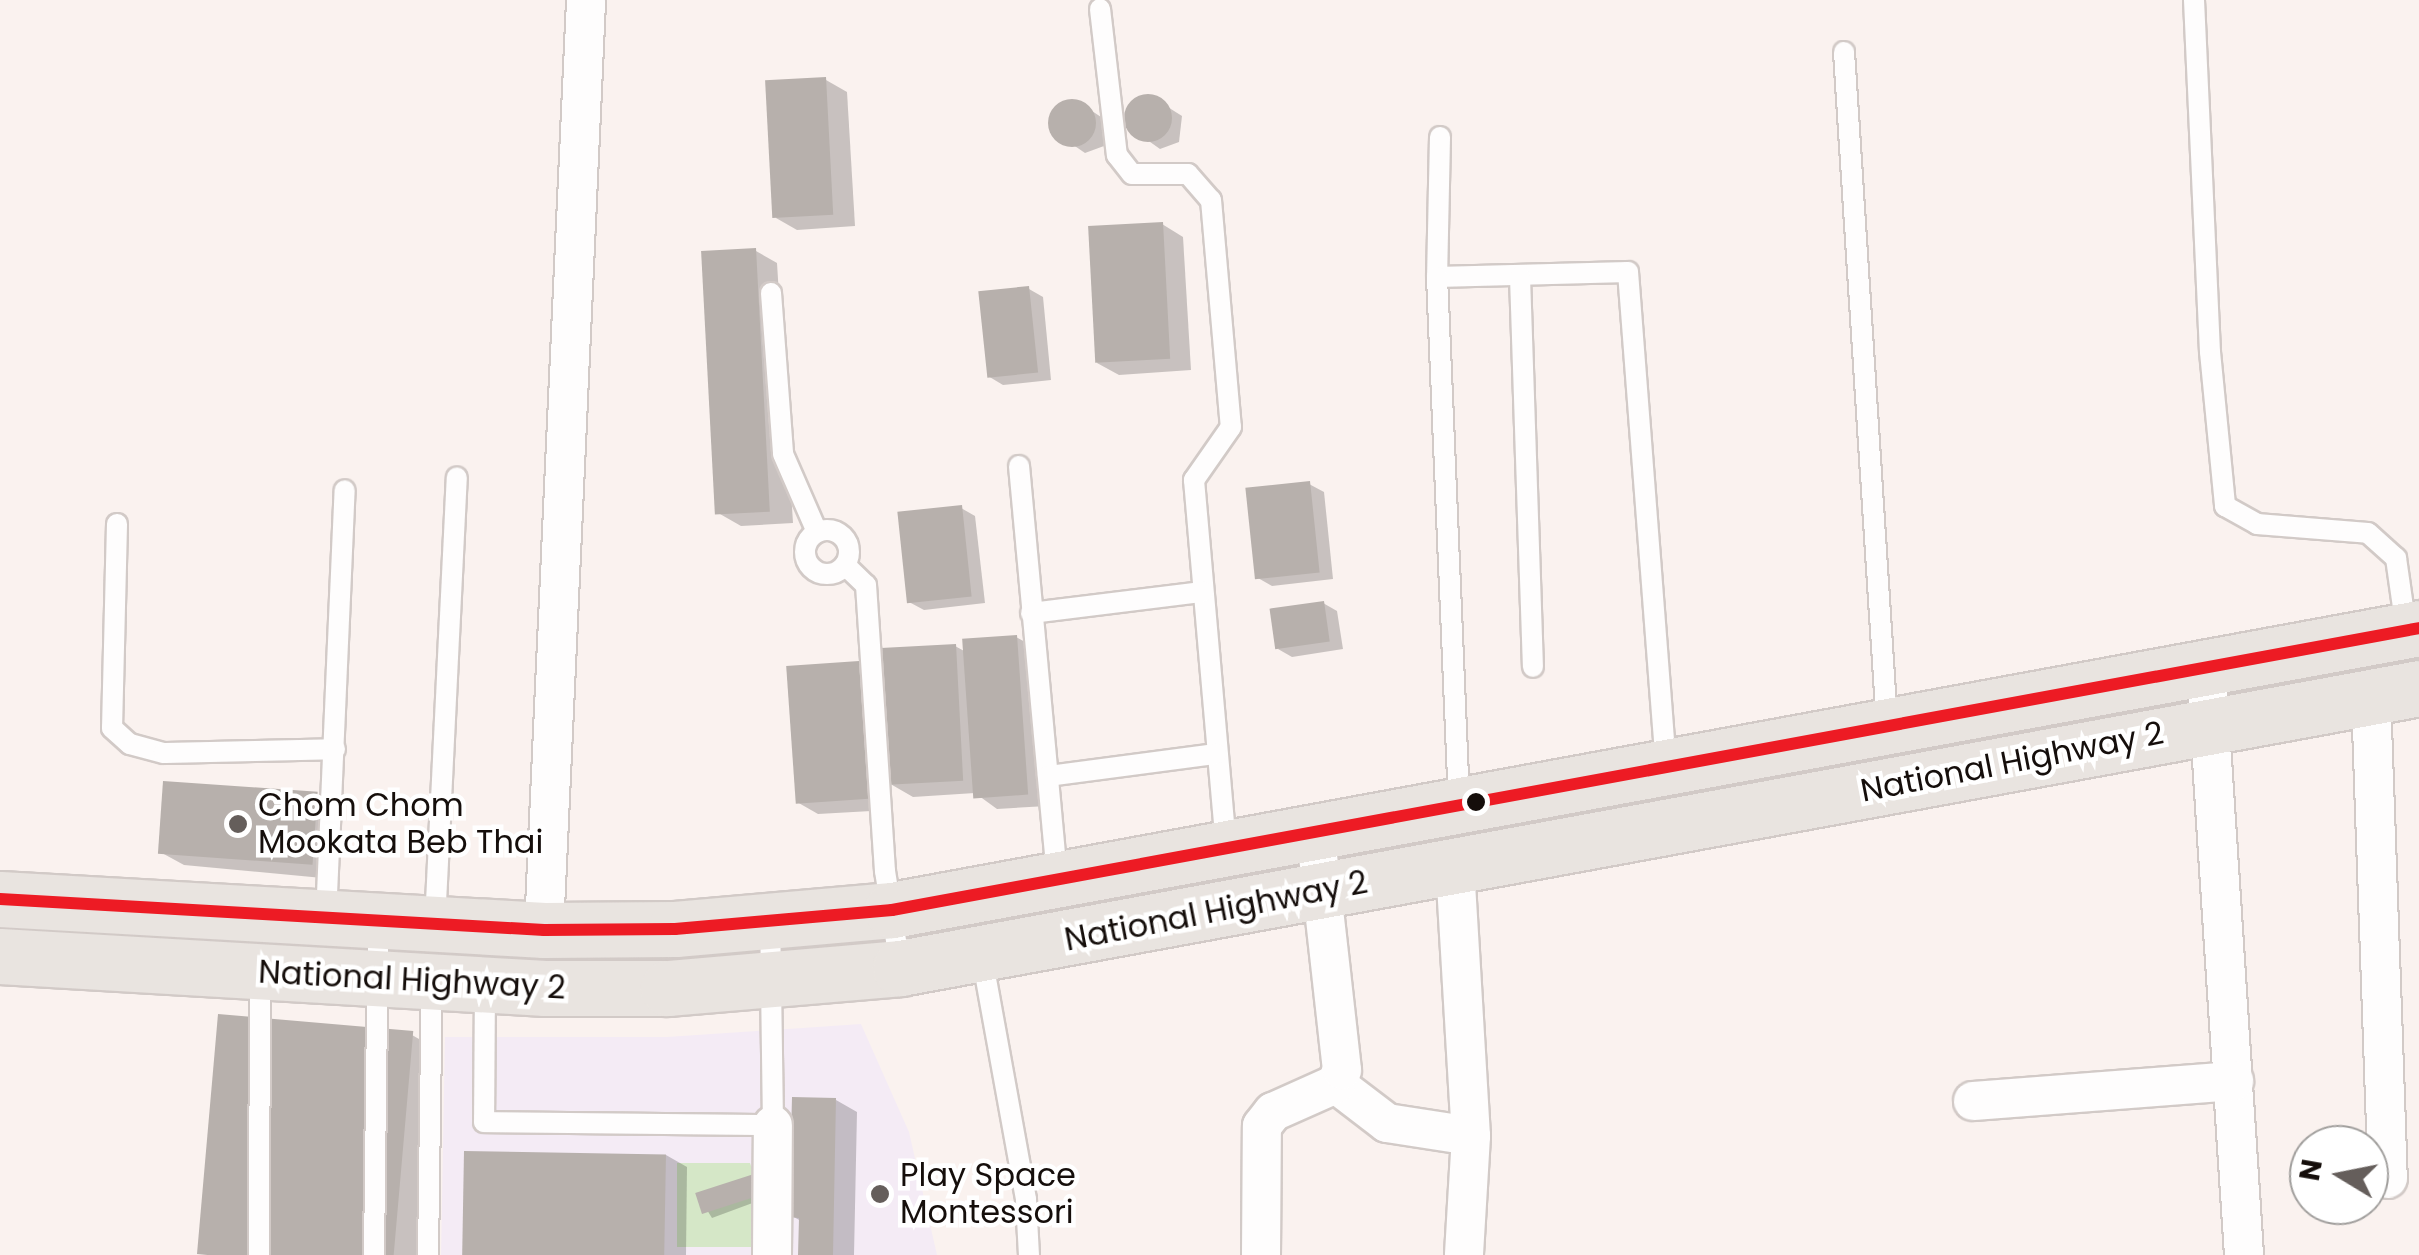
<!DOCTYPE html>
<style>
body{margin:0}
#map{position:relative;width:2419px;height:1255px;overflow:hidden;background:#faf2ef;font-family:Poppins,sans-serif}
div>[style]{position:absolute}
.commercial>*{inset:0;background:#f4ebf5}
.green>*{inset:0;background:#d5e7c7}
.shadow>*{inset:0;background:#0003}
.building>*{inset:0;background:#b7b0ac;transform-origin:0 0}
.round{border-radius:50%}
.roads{filter:drop-shadow(2px 0 #d2cac7) drop-shadow(-2px 0 #d2cac7) drop-shadow(0 2px #d2cac7) drop-shadow(0 -2px #d2cac7)}
.service>*{height:20px;margin:-10px;padding:0 10px;transform-origin:10px;border-radius:10px;background:#fefdfd}
.service>.ring{margin:-10px;padding:0;box-sizing:content-box;background:none;border:20px solid #fefdfd;border-radius:50%}
.minor>*{height:38px;margin:-19px;padding:0 19px;transform-origin:19px;border-radius:19px;background:#fefdfd}
.primary>*{height:55px;margin:-27.5px;padding:0 27.5px;transform-origin:27.5px;border-radius:27.5px;background:#e9e4e0}
.bus-1>*{height:12px;margin:-6px;padding:0 6px;transform-origin:6px;border-radius:6px;background:#ed1b24}
.dots>*{width:28px;height:28px;translate:-50% -50%;box-sizing:border-box;border:5px solid #fff;border-radius:50%}
span{translate:-50% -50%;white-space:nowrap;text-align:center;line-height:1.15;-webkit-text-stroke:9px #fff;paint-order:stroke}
.street-label{font-size:32px;color:#150e0b}
.poi-label{font-size:32px;color:#150e0b}
.left{translate:0 -50%;text-align:left}
.north{position:absolute;left:2289px;top:1125px;width:100px;height:100px;box-sizing:border-box;background:#fff;border:2px solid #a19f9d;border-radius:50%;rotate:280deg;font-size:28px;font-weight:700;line-height:40px;text-align:center;color:#150e0b}
.north::after{content:'';display:block;margin:auto;width:35px;height:45px;background:#655e5b;clip-path:polygon(50% 0,100% 100%,50% 72%,0 100%)}
</style>
<div id="map">
<div class="commercial">
<div style="clip-path:polygon(861px 1024px,909px 1132px,937px 1255px,441px 1255px,445px 1037px,667px 1037px)"></div>
</div>
<div class="green">
<div style="clip-path:polygon(677px 1163px,750px 1163px,763px 1200px,762px 1247px,677px 1247px)"></div>
</div>
<div class="shadow">
<div style="clip-path:polygon(826px 80px,847px 92px,855px 226px,797px 230px,776px 218px)"></div>
<div style="clip-path:polygon(1141px 98px,1155px 99px,1182px 116px,1179px 142px,1160px 149px,1129px 127px,1127px 113px)"></div>
<div style="clip-path:polygon(1066px 103px,1080px 103px,1107px 121px,1104px 146px,1085px 153px,1053px 131px,1052px 118px)"></div>
<div style="clip-path:polygon(1162px 224px,1183px 237px,1191px 370px,1119px 375px,1097px 363px)"></div>
<div style="clip-path:polygon(756px 251px,777px 263px,793px 523px,741px 526px,720px 514px)"></div>
<div style="clip-path:polygon(1029px 289px,1043px 297px,1051px 380px,1003px 385px,988px 376px)"></div>
<div style="clip-path:polygon(1309px 484px,1324px 492px,1333px 579px,1272px 586px,1258px 578px)"></div>
<div style="clip-path:polygon(961px 508px,975px 516px,985px 603px,924px 610px,909px 602px)"></div>
<div style="clip-path:polygon(1323px 603px,1337px 611px,1343px 649px,1292px 657px,1278px 649px)"></div>
<div style="clip-path:polygon(1016px 637px,1038px 649px,1047px 806px,997px 809px,975px 793px,913px 797px,887px 782px,889px 810px,818px 814px,797px 802px,859px 664px,885px 679px,955px 646px,966px 652px)"></div>
<div style="clip-path:polygon(317px 796px,339px 808px,333px 879px,184px 865px,162px 853px)"></div>
<div style="clip-path:polygon(412px 1035px,440px 1051px,438px 1255px,224px 1255px)"></div>
<div style="clip-path:polygon(836px 1100px,857px 1112px,854px 1255px,801px 1255px,801px 1221px,792px 1216px)"></div>
<div style="clip-path:polygon(666px 1155px,687px 1167px,686px 1255px,466px 1255px)"></div>
<div style="clip-path:polygon(699px 1197px,769px 1197px,712px 1218px)"></div>
</div>
<div class="building">
<div style="left:826px;top:77px;width:138px;height:61px;rotate:87deg"></div>
<div class="round" style="left:1124px;top:94px;width:48px;height:48px"></div>
<div class="round" style="left:1048px;top:99px;width:48px;height:48px"></div>
<div style="left:1163px;top:222px;width:137px;height:75px;rotate:87deg"></div>
<div style="left:756px;top:248px;width:264px;height:55px;rotate:87deg"></div>
<div style="left:1029px;top:286px;width:87px;height:51px;rotate:84deg"></div>
<div style="left:1310px;top:481px;width:92px;height:65px;rotate:84deg"></div>
<div style="left:962px;top:505px;width:92px;height:65px;rotate:84deg"></div>
<div style="left:1324px;top:601px;width:41px;height:55px;rotate:82deg"></div>
<div style="left:1017px;top:635px;width:160px;height:55px;rotate:86deg"></div>
<div style="left:956px;top:644px;width:137px;height:75px;rotate:87deg"></div>
<div style="left:859px;top:661px;width:138px;height:73px;rotate:86deg"></div>
<div style="left:163px;top:781px;width:155px;height:73px;rotate:4deg"></div>
<div style="left:218px;top:1014px;width:196px;height:241px;rotate:5deg"></div>
<div style="clip-path:polygon(792px 1097px,836px 1098px,833px 1255px,798px 1255px,799px 1218px,789px 1217px)"></div>
<div style="left:464px;top:1151px;width:202px;height:104px;rotate:1deg"></div>
<div style="left:757px;top:1173px;width:22px;height:65px;rotate:72deg"></div>
</div>
<div class="roads">
<div class="service">
<div style="left:2194px;top:0;width:352px;rotate:87.4deg"></div>
<div style="left:2210px;top:352px;width:155px;rotate:84.4deg"></div>
<div style="left:2225px;top:506px;width:37px;rotate:29deg"></div>
<div style="left:2257px;top:524px;width:111px;rotate:4.6deg"></div>
<div style="left:2368px;top:533px;width:38px;rotate:42deg"></div>
<div style="left:2396px;top:558px;width:71px;rotate:81.9deg"></div>
<div style="left:1100px;top:9px;width:147px;rotate:83.4deg"></div>
<div style="left:1117px;top:155px;width:24px;rotate:52deg"></div>
<div style="left:1132px;top:174px;width:56px"></div>
<div style="left:1188px;top:174px;width:35px;rotate:49deg"></div>
<div style="left:1211px;top:200px;width:228px;rotate:85deg"></div>
<div style="left:1231px;top:427px;width:65px;rotate:124.9deg"></div>
<div style="left:1194px;top:480px;width:368px;rotate:85deg"></div>
<div style="left:1844px;top:52px;width:674px;rotate:86.34deg"></div>
<div style="left:1440px;top:137px;width:140px;rotate:91.2deg"></div>
<div style="left:1437px;top:277px;width:191px;rotate:-1.5deg"></div>
<div style="left:1628px;top:272px;width:492px;rotate:85.6deg"></div>
<div style="left:1437px;top:277px;width:526px;rotate:87.6deg"></div>
<div style="left:1520px;top:277px;width:390px;rotate:88.1deg"></div>
<div style="left:771px;top:293px;width:161px;rotate:85.7deg"></div>
<div style="left:783px;top:454px;width:85px;rotate:66.4deg"></div>
<div style="left:1019px;top:466px;width:413px;rotate:84.7deg"></div>
<div style="left:117px;top:524px;width:204px;rotate:91.4deg"></div>
<div style="left:112px;top:728px;width:24px;rotate:42deg"></div>
<div style="left:130px;top:744px;width:35px;rotate:15deg"></div>
<div style="left:164px;top:753px;width:171px;rotate:-1.3deg"></div>
<div class="ring" style="left:805px;top:530px;width:24px;height:24px"></div>
<div style="left:845px;top:565px;width:29px;rotate:44deg"></div>
<div style="left:866px;top:585px;width:287px;rotate:86.2deg"></div>
<div style="left:885px;top:871px;width:96px;rotate:81deg"></div>
<div style="left:1031px;top:613px;width:173px;rotate:-7deg"></div>
<div style="left:1048px;top:776px;width:169px;rotate:-7.5deg"></div>
<div style="left:326px;top:917px;width:427px;rotate:-87.5deg"></div>
<div style="left:435px;top:923px;width:446px;rotate:-87.2deg"></div>
<div style="left:982px;top:957px;width:247px;rotate:79.7deg"></div>
<div style="left:1026px;top:1200px;width:55px;rotate:86.9deg"></div>
<div style="left:485px;top:985px;width:137px;rotate:90.4deg"></div>
<div style="left:484px;top:1122px;width:289px;rotate:0.6deg"></div>
<div style="left:773px;top:1125px;width:203px;rotate:-90.8deg"></div>
<div style="left:259px;top:1255px;width:283px;rotate:-89.8deg"></div>
<div style="left:374px;top:1255px;width:333px;rotate:-89.3deg"></div>
<div style="left:428px;top:1255px;width:273px;rotate:-89.2deg"></div>
</div>
<div class="minor">
<div style="left:2206px;top:667px;width:589px;rotate:86.3deg"></div>
<div style="left:2371px;top:697px;width:482px;rotate:88deg"></div>
<div style="left:1455px;top:867px;width:269px;rotate:86.6deg"></div>
<div style="left:1471px;top:1136px;width:119px;rotate:93.4deg"></div>
<div style="left:544px;top:930px;width:931px;rotate:-87.41deg"></div>
<div style="left:1336px;top:1084px;width:64px;rotate:37.4deg"></div>
<div style="left:1387px;top:1123px;width:85px;rotate:8.8deg"></div>
<div style="left:1973px;top:1101px;width:262px;rotate:-4.4deg"></div>
<div style="left:772px;top:1255px;width:130px;rotate:-89.6deg"></div>
<div style="left:1261px;top:1255px;width:129px;rotate:-89.6deg"></div>
<div style="left:1262px;top:1126px;width:18px;rotate:-52deg"></div>
<div style="left:1273px;top:1112px;width:69px;rotate:-24deg"></div>
<div style="left:1336px;top:1084px;width:15px;rotate:-67deg"></div>
<div style="left:1342px;top:1070px;width:241px;rotate:-96.4deg"></div>
</div>
<div class="primary">
<div style="left:0;top:899px;width:545px;rotate:3.26deg"></div>
<div style="left:544px;top:930px;width:131px;rotate:-0.4deg"></div>
<div style="left:675px;top:929px;width:218px;rotate:-5deg"></div>
<div style="left:892px;top:910px;width:1553px;rotate:-10.46deg"></div>
<div style="left:0;top:956px;width:546px;rotate:3.36deg"></div>
<div style="left:545px;top:988px;width:123px"></div>
<div style="left:668px;top:988px;width:233px;rotate:-4.9deg"></div>
<div style="left:900px;top:968px;width:1545px;rotate:-10.44deg"></div>
</div>
</div>
<div class="bus-1">
<div style="left:0;top:899px;width:545px;rotate:3.26deg"></div>
<div style="left:544px;top:930px;width:131px;rotate:-0.4deg"></div>
<div style="left:675px;top:929px;width:218px;rotate:-5deg"></div>
<div style="left:892px;top:910px;width:1553px;rotate:-10.46deg"></div>
</div>
<div class="dots">
<div style="left:1476px;top:802px;background:#150e0b"></div>
<div style="left:238px;top:824px;background:#655e5b"></div>
<div style="left:880px;top:1194px;background:#655e5b"></div>
</div>
<div class="street-label">
<span style="left:2012px;top:762px;rotate:-11deg">National Highway 2</span>
<span style="left:1216px;top:911px;rotate:-11deg">National Highway 2</span>
<span style="left:412px;top:980px;rotate:3deg">National Highway 2</span>
</div>
<div class="poi-label">
<span class="left" style="left:258px;top:824px">Chom Chom<br>Mookata Beb Thai</span>
<span class="left" style="left:900px;top:1194px">Play Space<br>Montessori</span>
</div>
<div class="north">N</div>
</div>
